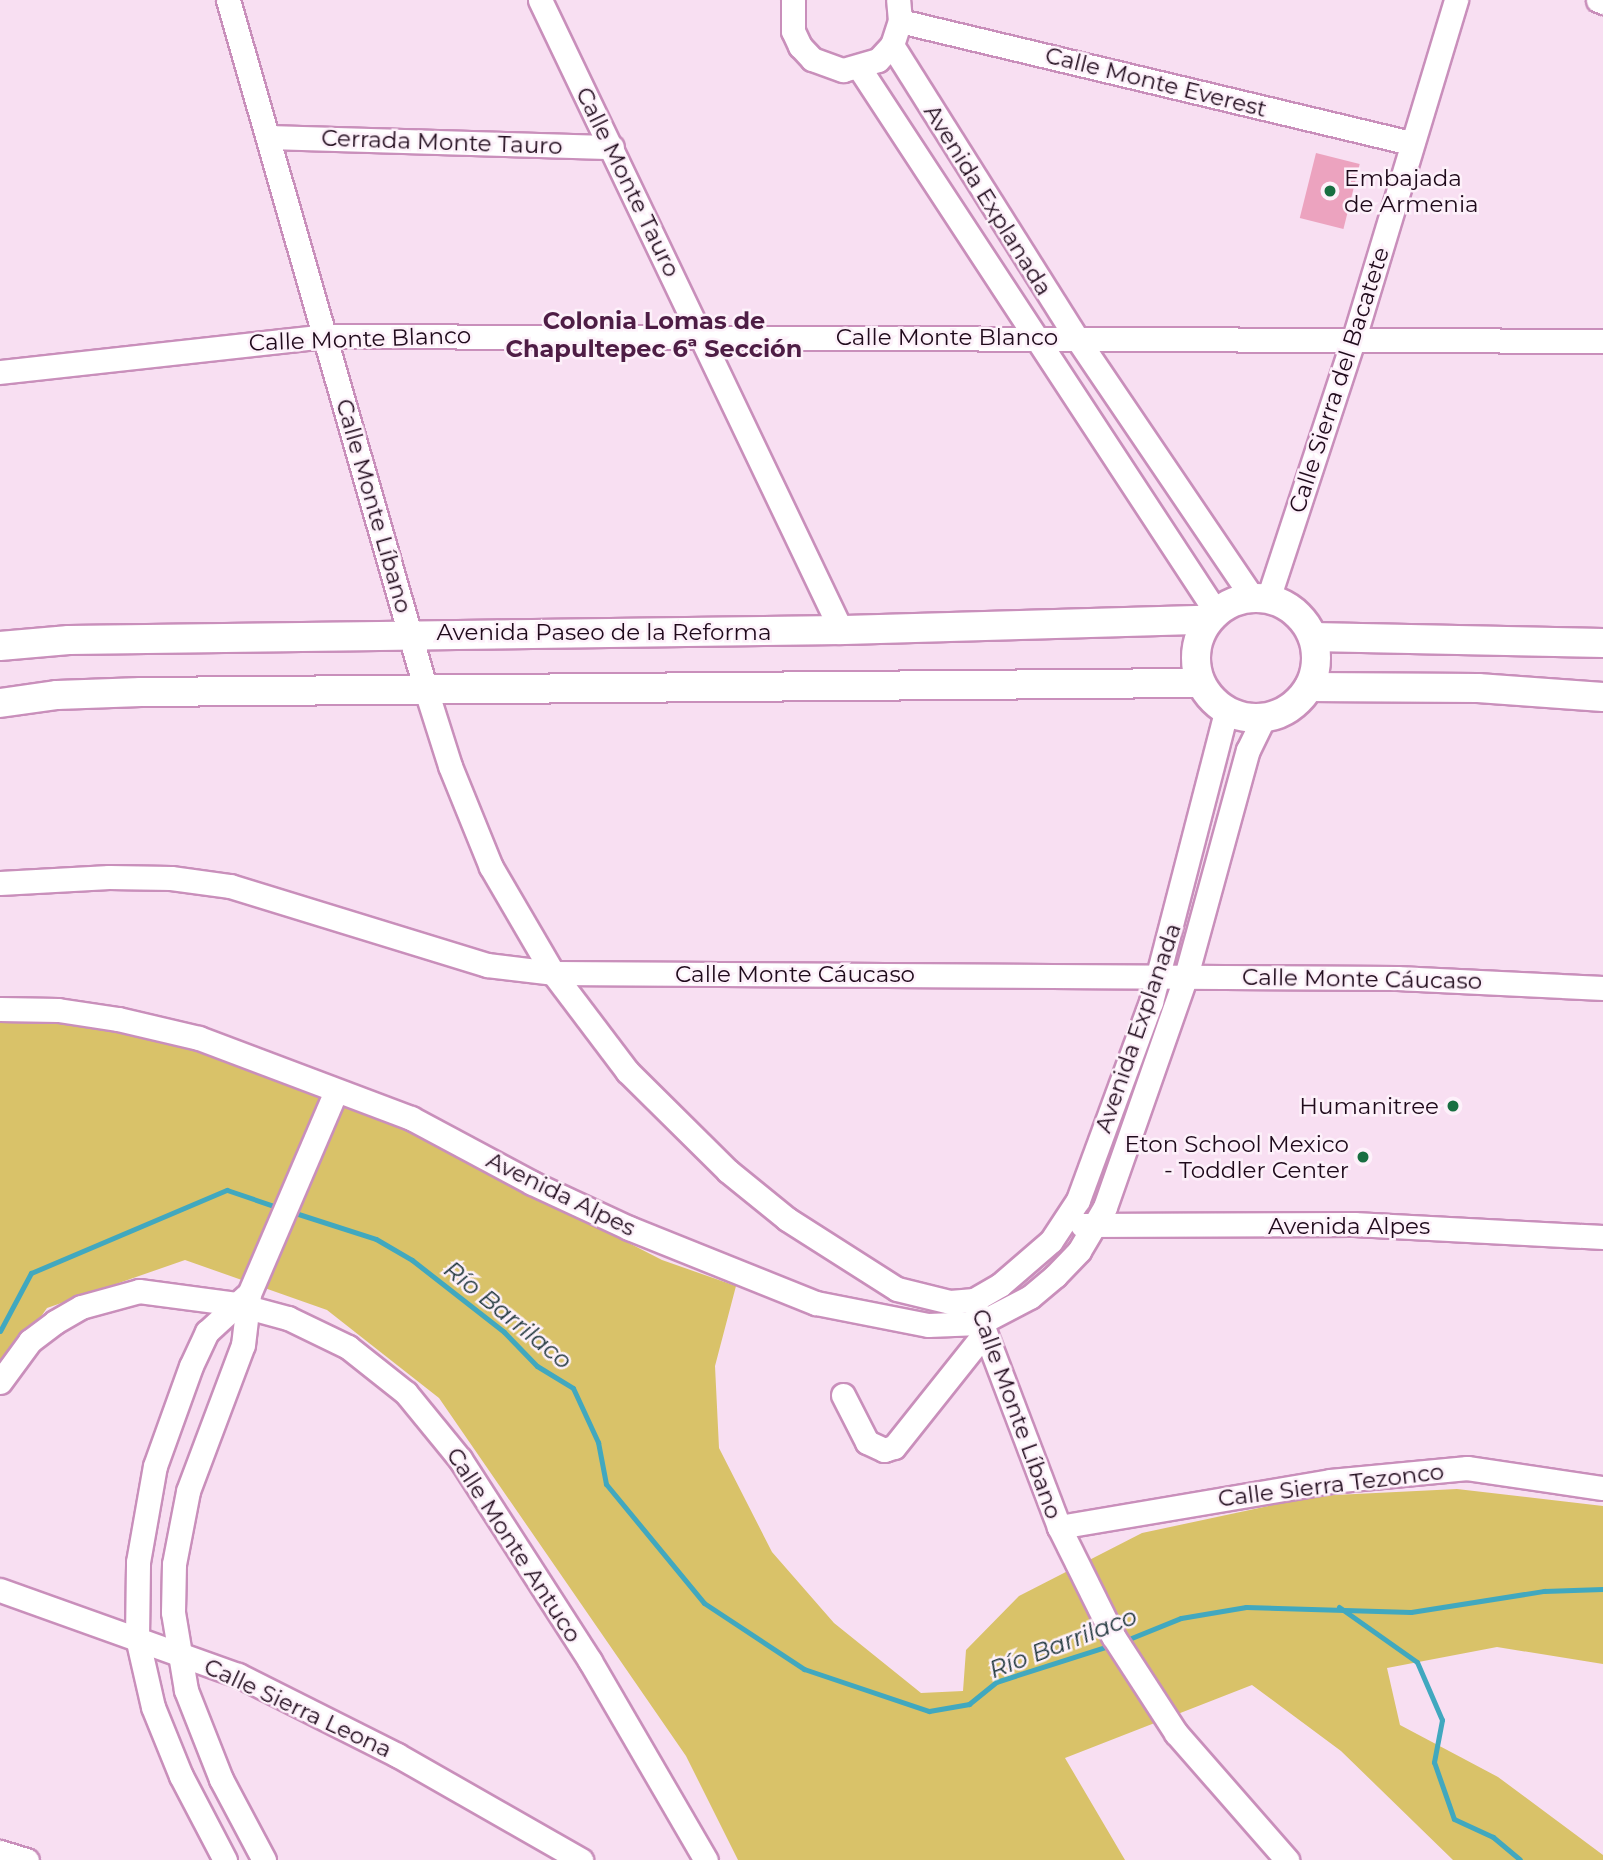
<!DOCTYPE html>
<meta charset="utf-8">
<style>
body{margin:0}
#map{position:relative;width:1603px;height:1860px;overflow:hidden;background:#f8dff2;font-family:Montserrat,sans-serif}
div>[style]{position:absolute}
.green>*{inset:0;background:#d9c269}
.stream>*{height:5px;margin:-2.5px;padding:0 2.5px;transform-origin:2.5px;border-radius:2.5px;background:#41a8bf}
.building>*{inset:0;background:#eca3bf;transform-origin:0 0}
.roads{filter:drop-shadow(2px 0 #c98fbb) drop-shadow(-2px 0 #c98fbb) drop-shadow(0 2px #c98fbb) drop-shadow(0 -2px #c98fbb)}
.minor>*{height:23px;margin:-11.5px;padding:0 11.5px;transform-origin:11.5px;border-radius:11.5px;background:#fff}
.major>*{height:28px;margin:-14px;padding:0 14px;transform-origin:14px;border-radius:14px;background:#fff}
.major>.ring{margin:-14px;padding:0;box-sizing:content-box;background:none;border:28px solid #fff;border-radius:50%}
.dots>*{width:19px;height:19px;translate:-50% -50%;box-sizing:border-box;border:4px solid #fdf1fa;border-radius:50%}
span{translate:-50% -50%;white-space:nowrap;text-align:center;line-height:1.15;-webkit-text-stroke:5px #fdf1fa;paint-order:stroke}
.street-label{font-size:23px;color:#1f0a1b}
.poi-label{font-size:23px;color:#1f0a1b}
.left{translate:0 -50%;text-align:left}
.right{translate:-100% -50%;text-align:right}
.neighbourhood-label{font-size:24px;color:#4e1d45;font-weight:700}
.water-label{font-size:24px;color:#1e353b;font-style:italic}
</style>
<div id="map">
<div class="green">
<div style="clip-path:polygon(57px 1016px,199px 1044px,407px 1129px,662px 1260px,736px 1286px,715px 1366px,719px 1448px,772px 1552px,834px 1623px,921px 1693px,963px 1691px,966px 1650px,1019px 1596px,1142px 1533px,1315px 1496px,1457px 1489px,1603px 1506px,1603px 1664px,1497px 1647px,1387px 1668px,1400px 1725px,1498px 1777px,1603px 1855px,1603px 1860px,1453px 1860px,1341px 1751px,1252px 1685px,1065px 1758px,1125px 1860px,738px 1860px,686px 1756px,439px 1398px,327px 1310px,185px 1260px,47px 1308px,0 1375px,0 1018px)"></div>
</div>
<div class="stream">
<div style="left:289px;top:1211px;width:91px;rotate:17.8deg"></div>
<div style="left:376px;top:1239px;width:42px;rotate:30.3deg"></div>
<div style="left:412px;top:1260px;width:117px;rotate:38deg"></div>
<div style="left:504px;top:1332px;width:47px;rotate:45.9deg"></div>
<div style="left:537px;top:1366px;width:42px;rotate:31.4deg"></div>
<div style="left:573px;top:1388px;width:60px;rotate:65.2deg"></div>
<div style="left:598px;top:1442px;width:43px;rotate:79.2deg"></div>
<div style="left:606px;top:1484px;width:154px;rotate:50.5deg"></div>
<div style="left:704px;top:1603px;width:120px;rotate:33.4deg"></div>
<div style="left:804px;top:1669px;width:132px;rotate:18.6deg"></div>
<div style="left:929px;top:1711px;width:41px;rotate:-9.9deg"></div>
<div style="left:969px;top:1704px;width:35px;rotate:-39deg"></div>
<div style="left:996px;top:1682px;width:121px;rotate:-17.8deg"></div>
<div style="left:0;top:1331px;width:66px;rotate:-61.9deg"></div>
<div style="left:31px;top:1273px;width:213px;rotate:-23deg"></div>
<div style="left:227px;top:1190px;width:56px;rotate:18.8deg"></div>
<div style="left:1339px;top:1607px;width:95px;rotate:35.2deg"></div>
<div style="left:1417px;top:1662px;width:63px;rotate:66.7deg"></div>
<div style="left:1442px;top:1720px;width:43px;rotate:100.8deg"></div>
<div style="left:1434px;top:1762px;width:60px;rotate:70.7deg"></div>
<div style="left:1454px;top:1819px;width:43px;rotate:24.8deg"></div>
<div style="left:1493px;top:1837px;width:35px;rotate:40deg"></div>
<div style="left:1124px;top:1641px;width:61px;rotate:-22deg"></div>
<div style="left:1181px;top:1618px;width:66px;rotate:-9.6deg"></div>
<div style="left:1246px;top:1607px;width:165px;rotate:1.7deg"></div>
<div style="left:1411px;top:1612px;width:135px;rotate:-9deg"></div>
<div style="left:1544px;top:1591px;width:59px;rotate:-1.9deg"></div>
</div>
<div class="building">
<div style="left:1316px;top:153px;width:45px;height:67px;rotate:14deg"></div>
</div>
<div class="roads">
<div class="minor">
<div style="left:228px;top:0;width:715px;rotate:74deg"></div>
<div style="left:425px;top:687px;width:83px;rotate:72.4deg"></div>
<div style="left:450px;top:766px;width:109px;rotate:67.9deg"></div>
<div style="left:491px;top:867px;width:123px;rotate:59.7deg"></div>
<div style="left:553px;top:973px;width:123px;rotate:52.9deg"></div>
<div style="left:627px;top:1071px;width:142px;rotate:44.7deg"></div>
<div style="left:728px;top:1171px;width:76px;rotate:39.1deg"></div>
<div style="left:787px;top:1219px;width:130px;rotate:32.5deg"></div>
<div style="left:897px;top:1289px;width:55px;rotate:13.8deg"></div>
<div style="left:950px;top:1302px;width:24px;rotate:-5deg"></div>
<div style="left:974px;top:1300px;width:30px;rotate:-30deg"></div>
<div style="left:1000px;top:1285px;width:67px;rotate:-40.8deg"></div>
<div style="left:1051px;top:1241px;width:49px;rotate:-56.6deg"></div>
<div style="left:1078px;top:1200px;width:211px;rotate:-69.8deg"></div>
<div style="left:1151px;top:1002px;width:301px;rotate:-75.5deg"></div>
<div style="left:540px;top:0;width:698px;rotate:64.46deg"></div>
<div style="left:793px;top:0;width:31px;rotate:90deg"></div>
<div style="left:793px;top:31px;width:17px;rotate:65deg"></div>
<div style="left:800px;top:46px;width:18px;rotate:47deg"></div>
<div style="left:812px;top:59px;width:33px;rotate:20deg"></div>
<div style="left:843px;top:70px;width:36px;rotate:-16deg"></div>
<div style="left:878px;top:60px;width:21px;rotate:-47deg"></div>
<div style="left:892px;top:45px;width:25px;rotate:-72deg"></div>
<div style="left:900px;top:21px;width:21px;rotate:-95deg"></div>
<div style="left:1598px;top:0;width:5px;rotate:22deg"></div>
<div style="left:900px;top:21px;width:525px;rotate:13.43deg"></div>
<div style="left:892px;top:45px;width:345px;rotate:57.8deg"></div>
<div style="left:1076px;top:337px;width:314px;rotate:55.9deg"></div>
<div style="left:860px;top:69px;width:649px;rotate:56.75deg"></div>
<div style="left:271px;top:137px;width:341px;rotate:1.7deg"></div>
<div style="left:0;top:372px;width:327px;rotate:-6.3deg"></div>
<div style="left:325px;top:336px;width:1278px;rotate:0.22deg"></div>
<div style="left:1268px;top:599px;width:275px;rotate:-71.8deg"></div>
<div style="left:1354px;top:338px;width:353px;rotate:-73.2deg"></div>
<div style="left:0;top:883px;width:109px;rotate:-3.2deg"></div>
<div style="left:109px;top:877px;width:62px;rotate:0.9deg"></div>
<div style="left:171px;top:878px;width:60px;rotate:7.7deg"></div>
<div style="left:230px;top:886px;width:269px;rotate:17.1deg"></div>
<div style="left:487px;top:965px;width:66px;rotate:6.9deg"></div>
<div style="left:553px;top:973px;width:844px;rotate:0.34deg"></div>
<div style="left:1397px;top:978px;width:206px;rotate:2.8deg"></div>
<div style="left:0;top:1009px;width:58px;rotate:1deg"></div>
<div style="left:58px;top:1010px;width:61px;rotate:8.5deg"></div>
<div style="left:118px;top:1019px;width:83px;rotate:13.2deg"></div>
<div style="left:199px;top:1038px;width:227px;rotate:20.7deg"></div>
<div style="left:411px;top:1118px;width:137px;rotate:28.2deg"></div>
<div style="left:532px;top:1183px;width:107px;rotate:24.9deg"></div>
<div style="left:629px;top:1228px;width:201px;rotate:21.9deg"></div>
<div style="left:816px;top:1303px;width:114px;rotate:11.1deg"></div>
<div style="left:928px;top:1325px;width:52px;rotate:-2.2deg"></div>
<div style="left:980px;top:1323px;width:56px;rotate:-27.5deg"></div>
<div style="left:1030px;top:1297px;width:33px;rotate:-40deg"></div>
<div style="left:1055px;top:1276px;width:35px;rotate:-46deg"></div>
<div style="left:1079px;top:1251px;width:51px;rotate:-59.4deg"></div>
<div style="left:1105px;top:1207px;width:245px;rotate:-70.7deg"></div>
<div style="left:1186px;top:976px;width:234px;rotate:-74.7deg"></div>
<div style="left:1248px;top:750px;width:34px;rotate:-64deg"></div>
<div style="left:1082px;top:1225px;width:272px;rotate:-0.2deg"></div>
<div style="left:1354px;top:1224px;width:249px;rotate:3deg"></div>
<div style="left:977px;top:1311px;width:231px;rotate:69.2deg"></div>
<div style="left:1059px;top:1527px;width:122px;rotate:63.6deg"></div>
<div style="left:1113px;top:1636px;width:116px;rotate:57deg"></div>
<div style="left:1176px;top:1733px;width:169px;rotate:48.8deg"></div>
<div style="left:0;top:1382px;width:51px;rotate:-53.8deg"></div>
<div style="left:30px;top:1341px;width:31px;rotate:-37deg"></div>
<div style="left:55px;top:1322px;width:30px;rotate:-30deg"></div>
<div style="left:81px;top:1307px;width:60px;rotate:-15.4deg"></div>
<div style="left:139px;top:1291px;width:98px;rotate:7.6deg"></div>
<div style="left:236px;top:1304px;width:54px;rotate:15.1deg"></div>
<div style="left:288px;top:1318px;width:67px;rotate:25.8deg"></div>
<div style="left:348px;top:1347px;width:74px;rotate:38.4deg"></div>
<div style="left:406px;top:1393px;width:85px;rotate:50.7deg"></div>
<div style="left:460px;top:1459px;width:240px;rotate:57.2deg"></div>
<div style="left:590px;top:1661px;width:230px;rotate:59.8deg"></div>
<div style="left:843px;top:1395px;width:53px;rotate:62.9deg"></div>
<div style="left:867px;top:1442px;width:19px;rotate:25deg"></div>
<div style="left:884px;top:1450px;width:10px;rotate:-17deg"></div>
<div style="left:894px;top:1447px;width:144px;rotate:-51.5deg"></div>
<div style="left:1059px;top:1527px;width:275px;rotate:-9.6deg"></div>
<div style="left:1330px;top:1481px;width:138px;rotate:-5.4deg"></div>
<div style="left:1467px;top:1468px;width:137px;rotate:8.4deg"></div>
<div style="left:0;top:1590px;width:253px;rotate:19.7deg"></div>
<div style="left:238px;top:1675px;width:178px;rotate:26.7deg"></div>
<div style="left:397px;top:1755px;width:212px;rotate:29.7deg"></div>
<div style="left:0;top:1852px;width:28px;rotate:17deg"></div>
<div style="left:225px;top:1860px;width:95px;rotate:-117.6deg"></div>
<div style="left:181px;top:1776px;width:74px;rotate:-112.1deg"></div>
<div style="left:153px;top:1707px;width:72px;rotate:-102.9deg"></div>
<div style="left:137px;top:1637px;width:75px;rotate:-89.2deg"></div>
<div style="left:138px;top:1562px;width:97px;rotate:-80deg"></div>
<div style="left:155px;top:1466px;width:106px;rotate:-70.2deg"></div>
<div style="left:191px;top:1366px;width:38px;rotate:-65deg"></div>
<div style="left:207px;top:1332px;width:52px;rotate:-42.6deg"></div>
<div style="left:264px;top:1860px;width:92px;rotate:-118deg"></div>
<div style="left:221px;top:1779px;width:96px;rotate:-111.5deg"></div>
<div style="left:186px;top:1690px;width:79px;rotate:-99.5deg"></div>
<div style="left:173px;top:1612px;width:48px;rotate:-88.8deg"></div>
<div style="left:174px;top:1564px;width:74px;rotate:-79.1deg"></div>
<div style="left:188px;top:1491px;width:156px;rotate:-69.4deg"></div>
<div style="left:243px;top:1345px;width:51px;rotate:-83.3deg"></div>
<div style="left:249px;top:1294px;width:221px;rotate:-66.8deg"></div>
</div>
<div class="major">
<div class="ring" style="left:1196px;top:598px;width:92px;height:92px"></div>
<div style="left:1313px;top:637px;width:290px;rotate:1.2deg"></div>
<div style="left:0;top:646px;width:69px;rotate:-5deg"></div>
<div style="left:69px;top:640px;width:772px;rotate:-0.74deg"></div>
<div style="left:841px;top:630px;width:367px;rotate:-1.6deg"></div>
<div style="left:1309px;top:687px;width:169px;rotate:0.3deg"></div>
<div style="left:1478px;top:688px;width:125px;rotate:4.1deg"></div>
<div style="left:0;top:703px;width:58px;rotate:-8deg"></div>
<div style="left:57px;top:695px;width:84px;rotate:-2deg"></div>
<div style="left:141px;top:692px;width:1059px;rotate:-0.49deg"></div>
</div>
</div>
<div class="dots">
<div style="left:1330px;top:191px;background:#186e41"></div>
<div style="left:1453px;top:1106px;background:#186e41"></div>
<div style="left:1363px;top:1157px;background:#186e41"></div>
</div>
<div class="street-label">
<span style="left:1156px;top:82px;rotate:14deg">Calle Monte Everest</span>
<span style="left:442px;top:142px;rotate:2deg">Cerrada Monte Tauro</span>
<span style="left:628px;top:182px;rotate:64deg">Calle Monte Tauro</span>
<span style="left:988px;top:200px;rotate:58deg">Avenida Explanada</span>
<span style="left:947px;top:337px">Calle Monte Blanco</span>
<span style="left:360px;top:339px;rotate:-2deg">Calle Monte Blanco</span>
<span style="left:1339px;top:380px;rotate:-72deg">Calle Sierra del Bacatete</span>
<span style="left:374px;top:506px;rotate:74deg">Calle Monte Líbano</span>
<span style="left:604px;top:632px">Avenida Paseo de la Reforma</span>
<span style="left:795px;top:974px">Calle Monte Cáucaso</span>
<span style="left:1362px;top:979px;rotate:1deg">Calle Monte Cáucaso</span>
<span style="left:1138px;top:1028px;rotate:-71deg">Avenida Explanada</span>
<span style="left:561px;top:1194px;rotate:26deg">Avenida Alpes</span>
<span style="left:1349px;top:1226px">Avenida Alpes</span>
<span style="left:1017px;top:1414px;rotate:70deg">Calle Monte Líbano</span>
<span style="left:1331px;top:1485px;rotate:-7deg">Calle Sierra Tezonco</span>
<span style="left:514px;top:1545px;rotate:57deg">Calle Monte Antuco</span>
<span style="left:298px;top:1708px;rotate:25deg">Calle Sierra Leona</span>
</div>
<div class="poi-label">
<span class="left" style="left:1344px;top:191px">Embajada<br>de Armenia</span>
<span class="right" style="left:1439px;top:1106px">Humanitree</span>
<span class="right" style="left:1349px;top:1157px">Eton School Mexico<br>- Toddler Center</span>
</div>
<div class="neighbourhood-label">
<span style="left:654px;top:335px">Colonia Lomas de<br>Chapultepec 6ª Sección</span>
</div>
<div class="water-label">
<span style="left:508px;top:1315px;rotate:39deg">Río Barrilaco</span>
<span style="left:1063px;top:1643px;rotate:-21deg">Río Barrilaco</span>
</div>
</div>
